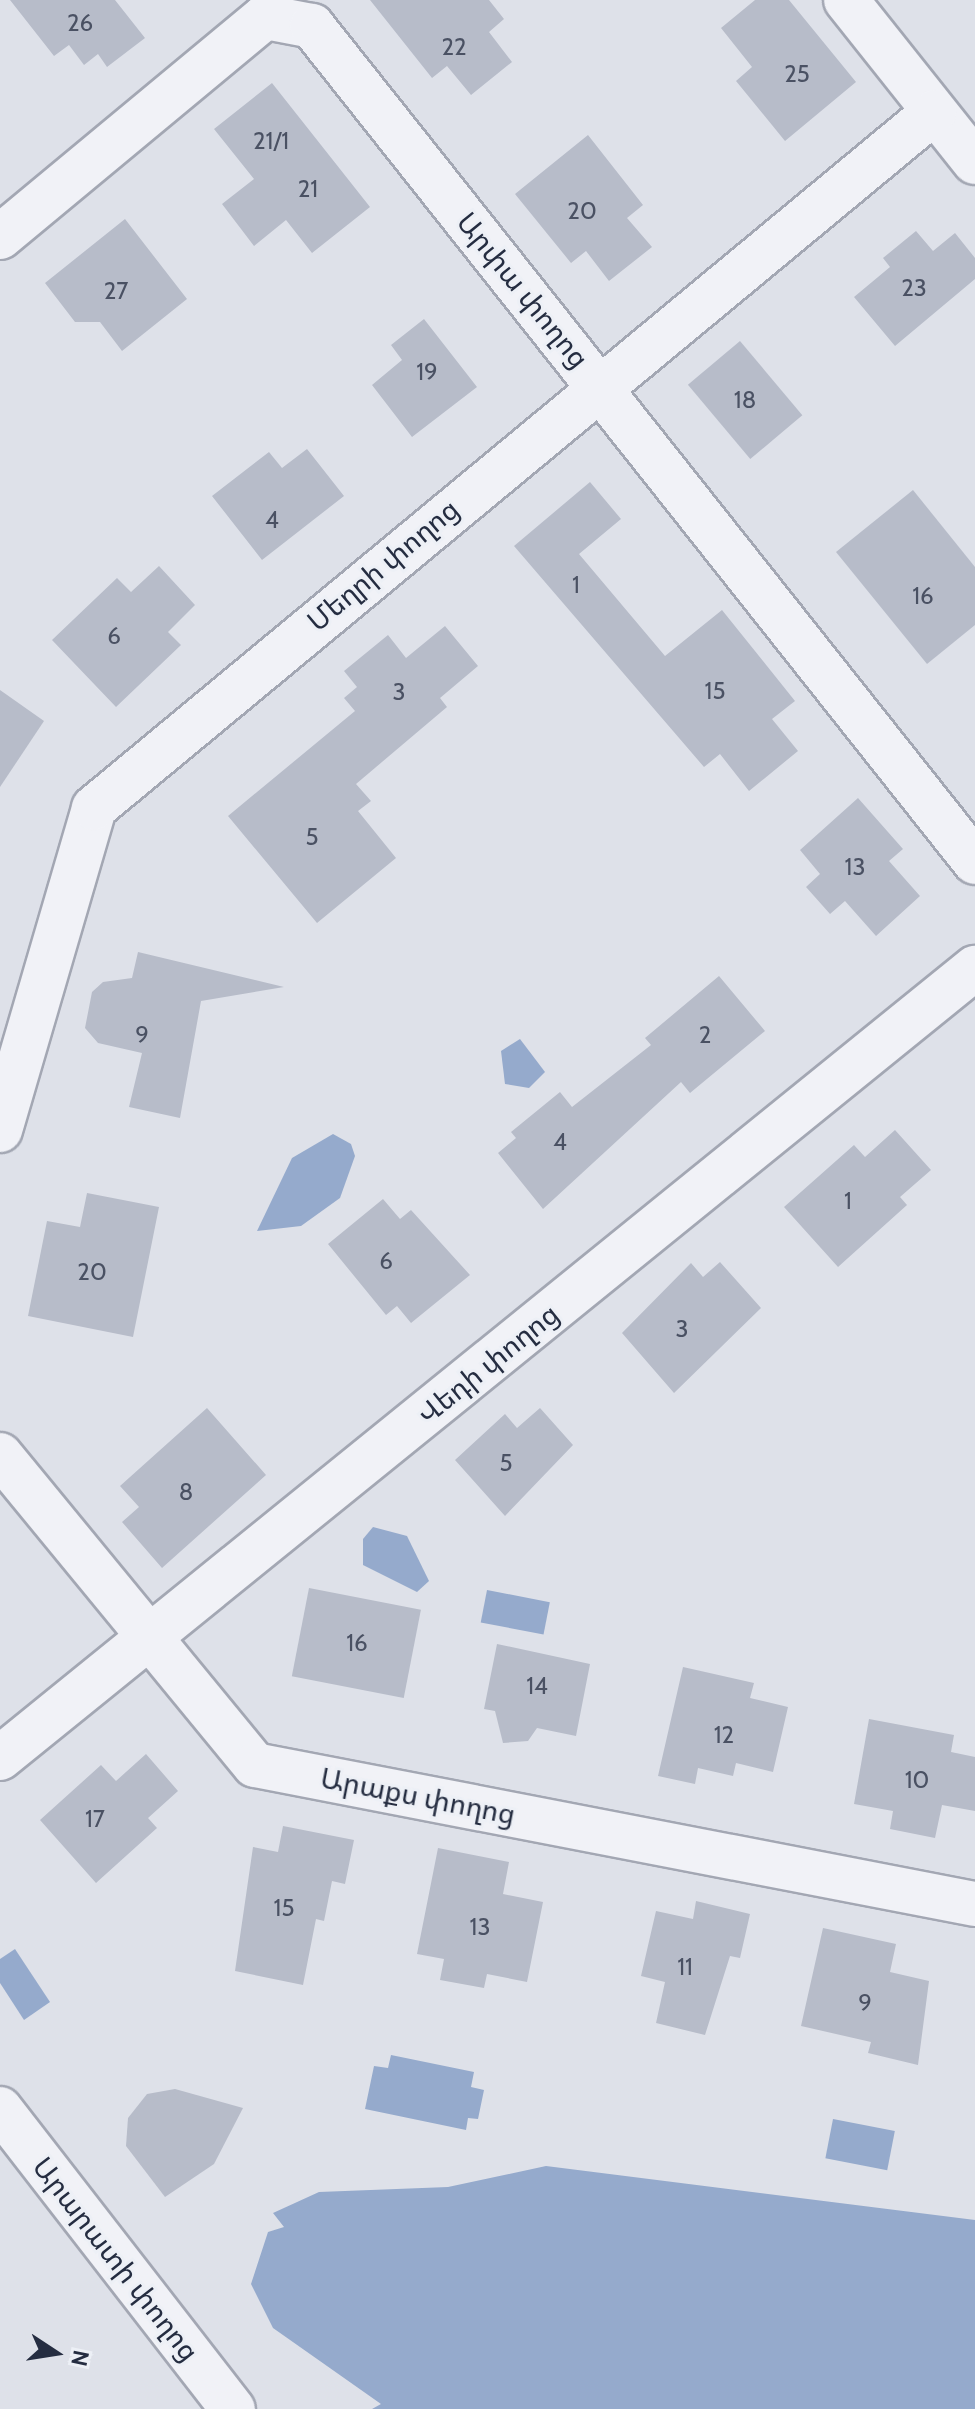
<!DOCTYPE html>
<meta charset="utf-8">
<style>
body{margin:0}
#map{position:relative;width:975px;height:2409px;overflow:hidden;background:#dee1e9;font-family:Cabin,"Noto Sans Armenian",sans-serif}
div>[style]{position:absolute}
.water>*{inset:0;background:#95aacc;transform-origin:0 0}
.building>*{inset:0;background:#b7bcc9;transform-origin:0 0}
.roads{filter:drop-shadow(2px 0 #a3a7b3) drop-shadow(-2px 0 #a3a7b3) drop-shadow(0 2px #a3a7b3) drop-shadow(0 -2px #a3a7b3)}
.minor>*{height:44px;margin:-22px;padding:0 22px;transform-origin:22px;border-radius:22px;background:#f1f2f7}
span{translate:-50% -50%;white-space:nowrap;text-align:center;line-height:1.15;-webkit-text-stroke:6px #edf0f6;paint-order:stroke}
.number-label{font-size:24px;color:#4a5163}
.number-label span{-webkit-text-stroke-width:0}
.street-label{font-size:28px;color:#252d41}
.north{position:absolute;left:16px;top:2313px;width:80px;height:80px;-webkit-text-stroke:6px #edf0f6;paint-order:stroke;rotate:102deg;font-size:22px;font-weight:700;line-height:32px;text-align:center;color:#252d41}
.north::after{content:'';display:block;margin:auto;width:28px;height:36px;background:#252d41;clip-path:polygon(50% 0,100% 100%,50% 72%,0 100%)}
</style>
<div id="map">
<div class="water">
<div style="clip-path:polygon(520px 1039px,545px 1072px,529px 1088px,505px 1084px,501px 1051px)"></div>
<div style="clip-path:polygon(333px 1134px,351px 1144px,355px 1156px,340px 1198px,301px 1226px,257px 1231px,292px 1158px)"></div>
<div style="clip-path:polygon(373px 1527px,407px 1536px,429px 1581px,417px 1592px,363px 1565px,363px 1539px)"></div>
<div style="left:487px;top:1590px;width:64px;height:33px;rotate:11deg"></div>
<div style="clip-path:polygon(15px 1949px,50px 2002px,24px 2020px,0 1983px,0 1959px)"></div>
<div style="clip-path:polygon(391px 2055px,474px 2072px,471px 2087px,484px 2090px,478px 2119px,468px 2118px,466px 2130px,365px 2109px,374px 2066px,388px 2068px)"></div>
<div style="left:833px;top:2119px;width:63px;height:40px;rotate:11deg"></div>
<div style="clip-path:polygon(546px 2166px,975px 2220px,975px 2409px,372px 2409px,381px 2404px,273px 2328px,251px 2284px,268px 2232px,284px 2227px,273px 2213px,319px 2192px,448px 2187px)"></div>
</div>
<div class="building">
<div style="clip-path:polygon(10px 0,115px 0,145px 38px,107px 67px,98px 54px,84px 65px,69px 45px,54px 56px)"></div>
<div style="clip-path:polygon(370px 0,489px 0,504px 19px,489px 32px,512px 62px,471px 95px,447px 66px,432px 78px)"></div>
<div style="clip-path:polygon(755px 0,789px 0,856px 82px,785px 141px,736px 81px,752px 67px,721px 28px)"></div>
<div style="clip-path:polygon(272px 83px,370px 207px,312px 253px,286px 220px,254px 246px,222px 204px,254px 179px,214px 129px)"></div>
<div style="clip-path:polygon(588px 135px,643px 205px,627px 218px,652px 247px,609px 281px,586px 251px,571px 263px,515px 194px)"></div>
<div style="clip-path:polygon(125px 219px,187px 299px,122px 351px,100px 322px,75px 322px,45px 283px)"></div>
<div style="clip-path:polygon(916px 231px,933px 251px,955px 233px,975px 258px,975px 279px,895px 346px,854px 297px,890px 267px,883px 258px)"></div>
<div style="clip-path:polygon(424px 319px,477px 387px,412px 437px,372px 385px,402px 360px,391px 345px)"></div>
<div style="left:740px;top:341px;width:97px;height:68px;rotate:50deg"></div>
<div style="clip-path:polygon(307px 449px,344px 496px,262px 560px,212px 496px,269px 452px,282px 468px)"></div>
<div style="clip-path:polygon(590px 482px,621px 519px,579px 554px,665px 656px,722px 610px,795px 701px,772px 719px,798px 751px,749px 791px,720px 754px,704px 767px,514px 546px)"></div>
<div style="clip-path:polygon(913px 490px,975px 567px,975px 625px,927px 664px,836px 552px)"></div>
<div style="clip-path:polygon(159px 566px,195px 605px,168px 632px,181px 645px,116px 707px,52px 640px,117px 578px,131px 592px)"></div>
<div style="clip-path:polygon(445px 626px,478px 666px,440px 698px,447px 707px,356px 784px,371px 801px,358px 811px,396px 858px,317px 923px,228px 816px,355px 711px,344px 698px,357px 687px,344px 671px,388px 635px,406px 658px)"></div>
<div style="clip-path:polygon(0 690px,44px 721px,0 787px)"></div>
<div style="clip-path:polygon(858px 798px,903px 849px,889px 861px,920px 896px,876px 936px,845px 901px,830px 914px,806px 887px,820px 874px,800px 850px)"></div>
<div style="clip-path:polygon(138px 952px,284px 987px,201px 1001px,180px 1118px,129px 1107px,142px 1053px,98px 1043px,85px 1028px,92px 992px,103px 982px,132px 978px)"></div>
<div style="clip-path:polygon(719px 976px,765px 1031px,690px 1093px,681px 1082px,543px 1209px,498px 1153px,516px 1138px,511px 1132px,560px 1092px,572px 1107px,651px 1045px,645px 1038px)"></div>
<div style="clip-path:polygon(895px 1130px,931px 1170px,900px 1197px,907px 1205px,838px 1267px,784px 1207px,854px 1145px,865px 1157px)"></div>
<div style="clip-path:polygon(87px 1193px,159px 1207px,133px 1337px,28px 1316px,47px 1221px,80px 1227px)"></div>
<div style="clip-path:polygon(383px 1199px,400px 1219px,411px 1210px,470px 1275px,411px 1323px,397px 1306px,386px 1315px,328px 1244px)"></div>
<div style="clip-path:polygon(720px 1262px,761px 1308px,674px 1393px,622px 1333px,691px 1263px,703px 1277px)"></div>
<div style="clip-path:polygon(207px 1408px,266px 1475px,162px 1568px,122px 1522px,139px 1507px,120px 1486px)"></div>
<div style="clip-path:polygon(540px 1408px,573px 1445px,505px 1516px,455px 1460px,505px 1414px,517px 1428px)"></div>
<div style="left:309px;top:1588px;width:114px;height:90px;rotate:11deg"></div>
<div style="clip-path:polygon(497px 1644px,590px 1664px,576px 1736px,537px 1728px,528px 1741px,503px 1743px,495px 1711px,484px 1709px)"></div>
<div style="clip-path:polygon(683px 1667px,754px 1683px,750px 1698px,788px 1707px,773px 1772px,736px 1763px,733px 1776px,698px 1768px,695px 1784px,658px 1776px)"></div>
<div style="clip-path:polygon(869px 1719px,954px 1735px,951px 1752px,975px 1757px,975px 1811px,942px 1805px,935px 1838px,890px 1829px,893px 1811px,854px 1804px)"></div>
<div style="clip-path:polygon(146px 1754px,178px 1791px,148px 1818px,157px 1828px,96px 1883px,40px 1820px,101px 1765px,116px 1781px)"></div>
<div style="clip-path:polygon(283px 1826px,354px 1840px,345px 1884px,332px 1881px,324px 1921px,316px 1919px,303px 1985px,235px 1971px,253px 1847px,278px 1852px)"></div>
<div style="clip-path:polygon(438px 1848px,509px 1862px,503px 1894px,543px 1902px,527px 1982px,487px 1974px,484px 1988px,440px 1980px,444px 1959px,417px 1954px)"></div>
<div style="clip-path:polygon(696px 1901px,750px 1914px,740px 1958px,730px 1956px,705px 2035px,656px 2023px,665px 1982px,641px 1976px,656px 1911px,693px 1919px)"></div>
<div style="clip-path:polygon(823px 1928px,896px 1944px,890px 1972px,929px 1981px,918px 2065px,868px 2053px,871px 2042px,801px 2026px)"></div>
<div style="clip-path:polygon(175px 2089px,243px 2108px,214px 2164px,165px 2197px,126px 2146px,128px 2118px,147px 2094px)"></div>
</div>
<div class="roads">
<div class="minor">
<div style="left:846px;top:0;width:207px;rotate:51.5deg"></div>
<div style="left:0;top:237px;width:344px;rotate:-39.7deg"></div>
<div style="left:265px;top:17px;width:48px;rotate:10.8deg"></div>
<div style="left:312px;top:26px;width:1067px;rotate:51.58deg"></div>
<div style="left:0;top:1130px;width:335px;rotate:-73.7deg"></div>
<div style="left:94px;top:808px;width:1091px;rotate:-39.64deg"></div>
<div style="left:0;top:1455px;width:401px;rotate:50.6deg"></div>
<div style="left:255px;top:1765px;width:733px;rotate:10.93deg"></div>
<div style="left:0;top:1758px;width:1255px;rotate:-39.02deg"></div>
<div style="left:0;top:2109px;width:380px;rotate:52.2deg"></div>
</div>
</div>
<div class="number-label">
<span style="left:80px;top:23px">26</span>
<span style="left:454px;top:47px">22</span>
<span style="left:797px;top:74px">25</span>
<span style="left:271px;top:141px">21/1</span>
<span style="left:308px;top:189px">21</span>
<span style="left:582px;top:211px">20</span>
<span style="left:914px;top:288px">23</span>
<span style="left:116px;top:291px">27</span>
<span style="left:427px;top:372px">19</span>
<span style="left:745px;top:400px">18</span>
<span style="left:272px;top:520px">4</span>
<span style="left:576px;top:585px">1</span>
<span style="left:923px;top:596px">16</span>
<span style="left:114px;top:636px">6</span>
<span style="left:715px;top:691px">15</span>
<span style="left:399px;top:692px">3</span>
<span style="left:312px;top:837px">5</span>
<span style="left:855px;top:867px">13</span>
<span style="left:142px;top:1035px">9</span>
<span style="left:705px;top:1035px">2</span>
<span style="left:560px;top:1142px">4</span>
<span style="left:848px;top:1201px">1</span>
<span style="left:386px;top:1261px">6</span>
<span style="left:92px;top:1272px">20</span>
<span style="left:682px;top:1329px">3</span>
<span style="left:506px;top:1463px">5</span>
<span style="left:186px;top:1492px">8</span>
<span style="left:357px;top:1643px">16</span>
<span style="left:537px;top:1686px">14</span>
<span style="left:724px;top:1735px">12</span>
<span style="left:917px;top:1780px">10</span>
<span style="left:95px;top:1819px">17</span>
<span style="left:284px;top:1908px">15</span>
<span style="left:480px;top:1927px">13</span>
<span style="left:685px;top:1967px">11</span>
<span style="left:865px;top:2003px">9</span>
</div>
<div class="street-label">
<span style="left:523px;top:290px;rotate:51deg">Արփա փողոց</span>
<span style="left:383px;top:565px;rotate:-40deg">Մեղրի փողոց</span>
<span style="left:488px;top:1364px;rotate:-39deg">Վեդի փողոց</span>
<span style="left:418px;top:1796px;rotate:11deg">Արաքս փողոց</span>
<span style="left:116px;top:2259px;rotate:52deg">Արարատի փողոց</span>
</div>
<div class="north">N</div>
</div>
